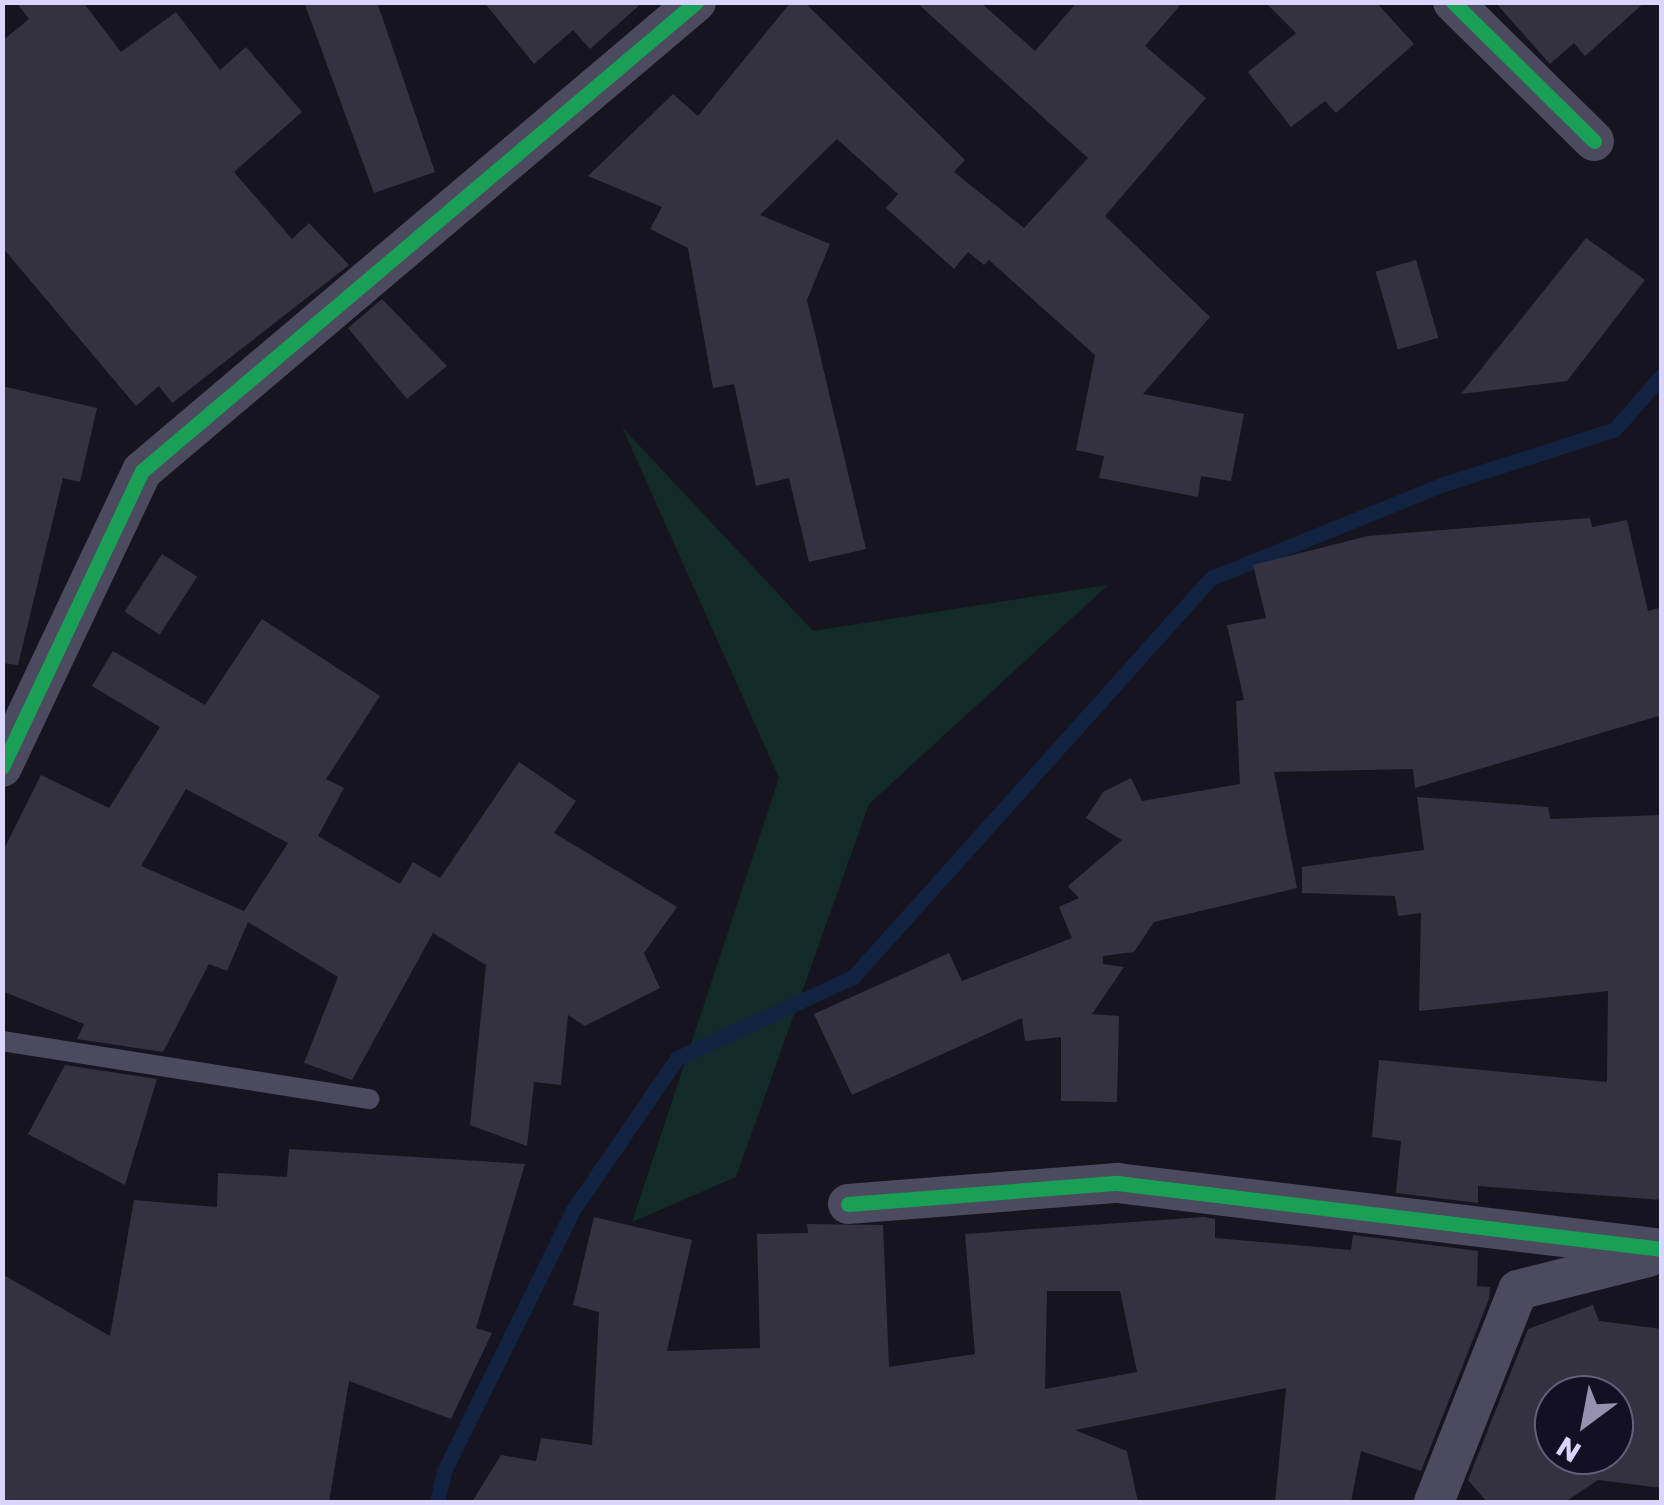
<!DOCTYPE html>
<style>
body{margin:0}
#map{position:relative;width:1664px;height:1505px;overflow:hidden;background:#16141f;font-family:Poppins,sans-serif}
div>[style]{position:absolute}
.green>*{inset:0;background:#132a2a}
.stream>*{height:15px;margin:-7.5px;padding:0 7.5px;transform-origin:7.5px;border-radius:7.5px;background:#122342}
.building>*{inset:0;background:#343241;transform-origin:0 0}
.service>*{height:20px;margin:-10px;padding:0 10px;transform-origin:10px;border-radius:10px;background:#4b4a5f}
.minor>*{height:40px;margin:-20px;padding:0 20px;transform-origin:20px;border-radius:20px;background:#4b4a5f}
.cycleway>*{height:15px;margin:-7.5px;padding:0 7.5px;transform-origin:7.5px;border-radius:7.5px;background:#1a9f57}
span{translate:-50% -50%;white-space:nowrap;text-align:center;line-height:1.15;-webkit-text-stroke:8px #131023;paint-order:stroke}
.frame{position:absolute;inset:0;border:5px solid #dad5fc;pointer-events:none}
.north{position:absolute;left:1534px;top:1375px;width:100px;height:100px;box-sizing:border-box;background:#131023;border:2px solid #635f7a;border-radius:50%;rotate:212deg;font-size:28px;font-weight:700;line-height:40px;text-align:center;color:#dad5fc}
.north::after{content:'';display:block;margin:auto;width:35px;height:45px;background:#9591af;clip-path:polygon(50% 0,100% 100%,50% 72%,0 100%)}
</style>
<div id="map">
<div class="green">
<div style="clip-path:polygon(622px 427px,813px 631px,1108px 585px,869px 804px,736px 1177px,632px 1222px,779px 778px)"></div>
</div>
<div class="stream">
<div style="left:437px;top:1502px;width:32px;rotate:-77deg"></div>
<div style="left:444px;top:1471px;width:291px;rotate:-63.7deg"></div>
<div style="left:573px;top:1210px;width:184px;rotate:-55.6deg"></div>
<div style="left:677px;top:1058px;width:194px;rotate:-24.7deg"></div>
<div style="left:853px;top:977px;width:536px;rotate:-48.1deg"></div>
<div style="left:1211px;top:578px;width:248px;rotate:-22deg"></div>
<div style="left:1441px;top:485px;width:183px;rotate:-17.8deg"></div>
<div style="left:1615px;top:429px;width:72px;rotate:-49deg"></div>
</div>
<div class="building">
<div style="clip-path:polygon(16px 2px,83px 2px,121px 52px,176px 12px,220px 70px,246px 47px,302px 112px,234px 172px,292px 239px,309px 223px,349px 265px,172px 403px,159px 386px,136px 406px,2px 247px,2px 41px,29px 19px)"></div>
<div style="clip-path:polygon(304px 2px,377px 2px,435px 172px,374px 193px)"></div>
<div style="clip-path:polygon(484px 2px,643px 2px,590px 49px,573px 30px,534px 64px)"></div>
<div style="clip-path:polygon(791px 2px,804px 2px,965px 160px,954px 172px,1024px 228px,1088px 158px,916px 2px,980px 2px,1035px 51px,1077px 2px,1183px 2px,1145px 46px,1206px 98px,1105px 216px,1210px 317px,1143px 394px,1244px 414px,1231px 481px,1201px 476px,1198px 497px,1099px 478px,1104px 456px,1076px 450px,1095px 355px,989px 260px,984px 265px,968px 252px,954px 269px,886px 208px,898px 194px,837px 139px,760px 215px,830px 244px,807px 300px,866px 549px,809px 562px,789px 478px,756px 486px,734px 384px,713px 388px,688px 248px,650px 229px,662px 207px,588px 176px,673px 94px,698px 116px)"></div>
<div style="clip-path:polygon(1265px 2px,1376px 2px,1414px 44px,1336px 113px,1325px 101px,1291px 127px,1248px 72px,1296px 33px)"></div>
<div style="clip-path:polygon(1495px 2px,1645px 2px,1585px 56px,1574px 43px,1550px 64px)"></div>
<div style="clip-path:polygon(1586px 238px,1645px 280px,1567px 381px,1461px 394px)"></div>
<div style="left:1416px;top:260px;width:81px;height:42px;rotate:74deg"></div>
<div style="clip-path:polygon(382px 299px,447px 366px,407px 399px,348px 328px)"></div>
<div style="clip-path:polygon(2px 386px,97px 408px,80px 482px,63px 478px,18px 665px,2px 663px)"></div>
<div style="clip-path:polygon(1590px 518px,1592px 527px,1627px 520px,1648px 611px,1662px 607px,1662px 715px,1415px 788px,1413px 769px,1274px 772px,1297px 888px,1154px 922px,1134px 952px,1103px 956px,1103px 964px,1124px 967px,1092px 1014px,1119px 1016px,1117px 1102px,1061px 1101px,1061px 1037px,1025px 1041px,1022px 1018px,852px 1095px,814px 1014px,949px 953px,962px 981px,1072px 938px,1059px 907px,1079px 898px,1068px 886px,1122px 840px,1086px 818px,1103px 792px,1131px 778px,1142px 801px,1240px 784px,1236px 701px,1244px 700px,1227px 625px,1266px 618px,1253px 565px,1368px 536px)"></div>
<div style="left:162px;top:554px;width:42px;height:69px;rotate:33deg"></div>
<div style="clip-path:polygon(evenodd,262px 619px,380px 696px,326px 779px,344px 788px,318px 836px,400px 884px,413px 862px,440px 878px,519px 762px,576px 801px,554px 833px,677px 907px,644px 953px,660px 988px,585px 1026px,568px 1015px,561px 1085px,534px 1082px,527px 1146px,470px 1125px,486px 965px,433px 933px,352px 1080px,304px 1063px,338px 977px,248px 922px,227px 971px,209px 964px,163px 1052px,77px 1039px,84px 1024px,2px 991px,2px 853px,41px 775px,109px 808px,160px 727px,92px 686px,113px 651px,205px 705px,262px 619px,186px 789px,288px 843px,244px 911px,141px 866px,186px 789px)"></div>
<div style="clip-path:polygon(1417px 797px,1548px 807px,1550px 819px,1662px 815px,1662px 1200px,1478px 1186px,1478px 1203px,1396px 1193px,1401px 1141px,1372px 1137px,1379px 1060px,1607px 1082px,1608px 991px,1419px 1011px,1421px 913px,1398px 916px,1395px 896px,1302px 893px,1302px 867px,1424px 850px)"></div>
<div style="clip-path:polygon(65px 1065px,157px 1079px,125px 1185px,28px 1134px)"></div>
<div style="clip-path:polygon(289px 1149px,525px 1164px,476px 1328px,492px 1333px,451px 1419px,349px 1381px,329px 1502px,2px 1502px,2px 1274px,110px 1336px,134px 1200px,217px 1207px,218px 1173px,287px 1177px)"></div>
<div style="clip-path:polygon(evenodd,594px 1217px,692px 1240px,667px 1351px,760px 1348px,757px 1234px,808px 1233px,807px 1224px,883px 1225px,889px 1367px,975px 1354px,965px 1234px,1204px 1217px,1215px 1219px,1215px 1238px,1351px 1250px,1353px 1235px,1478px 1251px,1477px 1286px,1490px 1287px,1489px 1299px,1421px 1471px,1361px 1451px,1351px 1502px,1275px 1502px,1286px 1388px,1075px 1430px,1127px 1451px,1138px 1502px,472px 1502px,501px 1455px,536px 1461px,541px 1438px,592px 1445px,599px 1312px,573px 1305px,594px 1217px,1047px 1291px,1120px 1291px,1137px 1372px,1045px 1389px,1047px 1291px)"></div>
<div style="clip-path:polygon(evenodd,1593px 1305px,1599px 1321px,1662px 1329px,1662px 1488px,1598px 1480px,1565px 1502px,1487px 1502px,1468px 1480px,1528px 1329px,1593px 1305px,1554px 1395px,1614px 1395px,1614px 1455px,1554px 1455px,1554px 1395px)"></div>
</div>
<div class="service">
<div style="left:2px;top:1041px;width:372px;rotate:9deg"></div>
</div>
<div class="minor">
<div style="left:1453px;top:2px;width:198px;rotate:44.6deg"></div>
<div style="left:2px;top:767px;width:327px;rotate:-64.7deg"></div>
<div style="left:142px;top:471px;width:726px;rotate:-40.25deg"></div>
<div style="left:848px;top:1204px;width:270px;rotate:-4.5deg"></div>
<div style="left:1117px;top:1183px;width:549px;rotate:6.9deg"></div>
<div style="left:1434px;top:1502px;width:228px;rotate:-68.4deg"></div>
<div style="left:1518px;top:1290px;width:134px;rotate:-14.2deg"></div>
</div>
<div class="cycleway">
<div style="left:1453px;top:2px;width:198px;rotate:44.6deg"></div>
<div style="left:2px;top:767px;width:327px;rotate:-64.7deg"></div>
<div style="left:142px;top:471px;width:726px;rotate:-40.25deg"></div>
<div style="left:848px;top:1204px;width:270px;rotate:-4.5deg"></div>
<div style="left:1117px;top:1183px;width:549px;rotate:6.9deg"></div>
</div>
<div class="frame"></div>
<div class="north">N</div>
</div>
